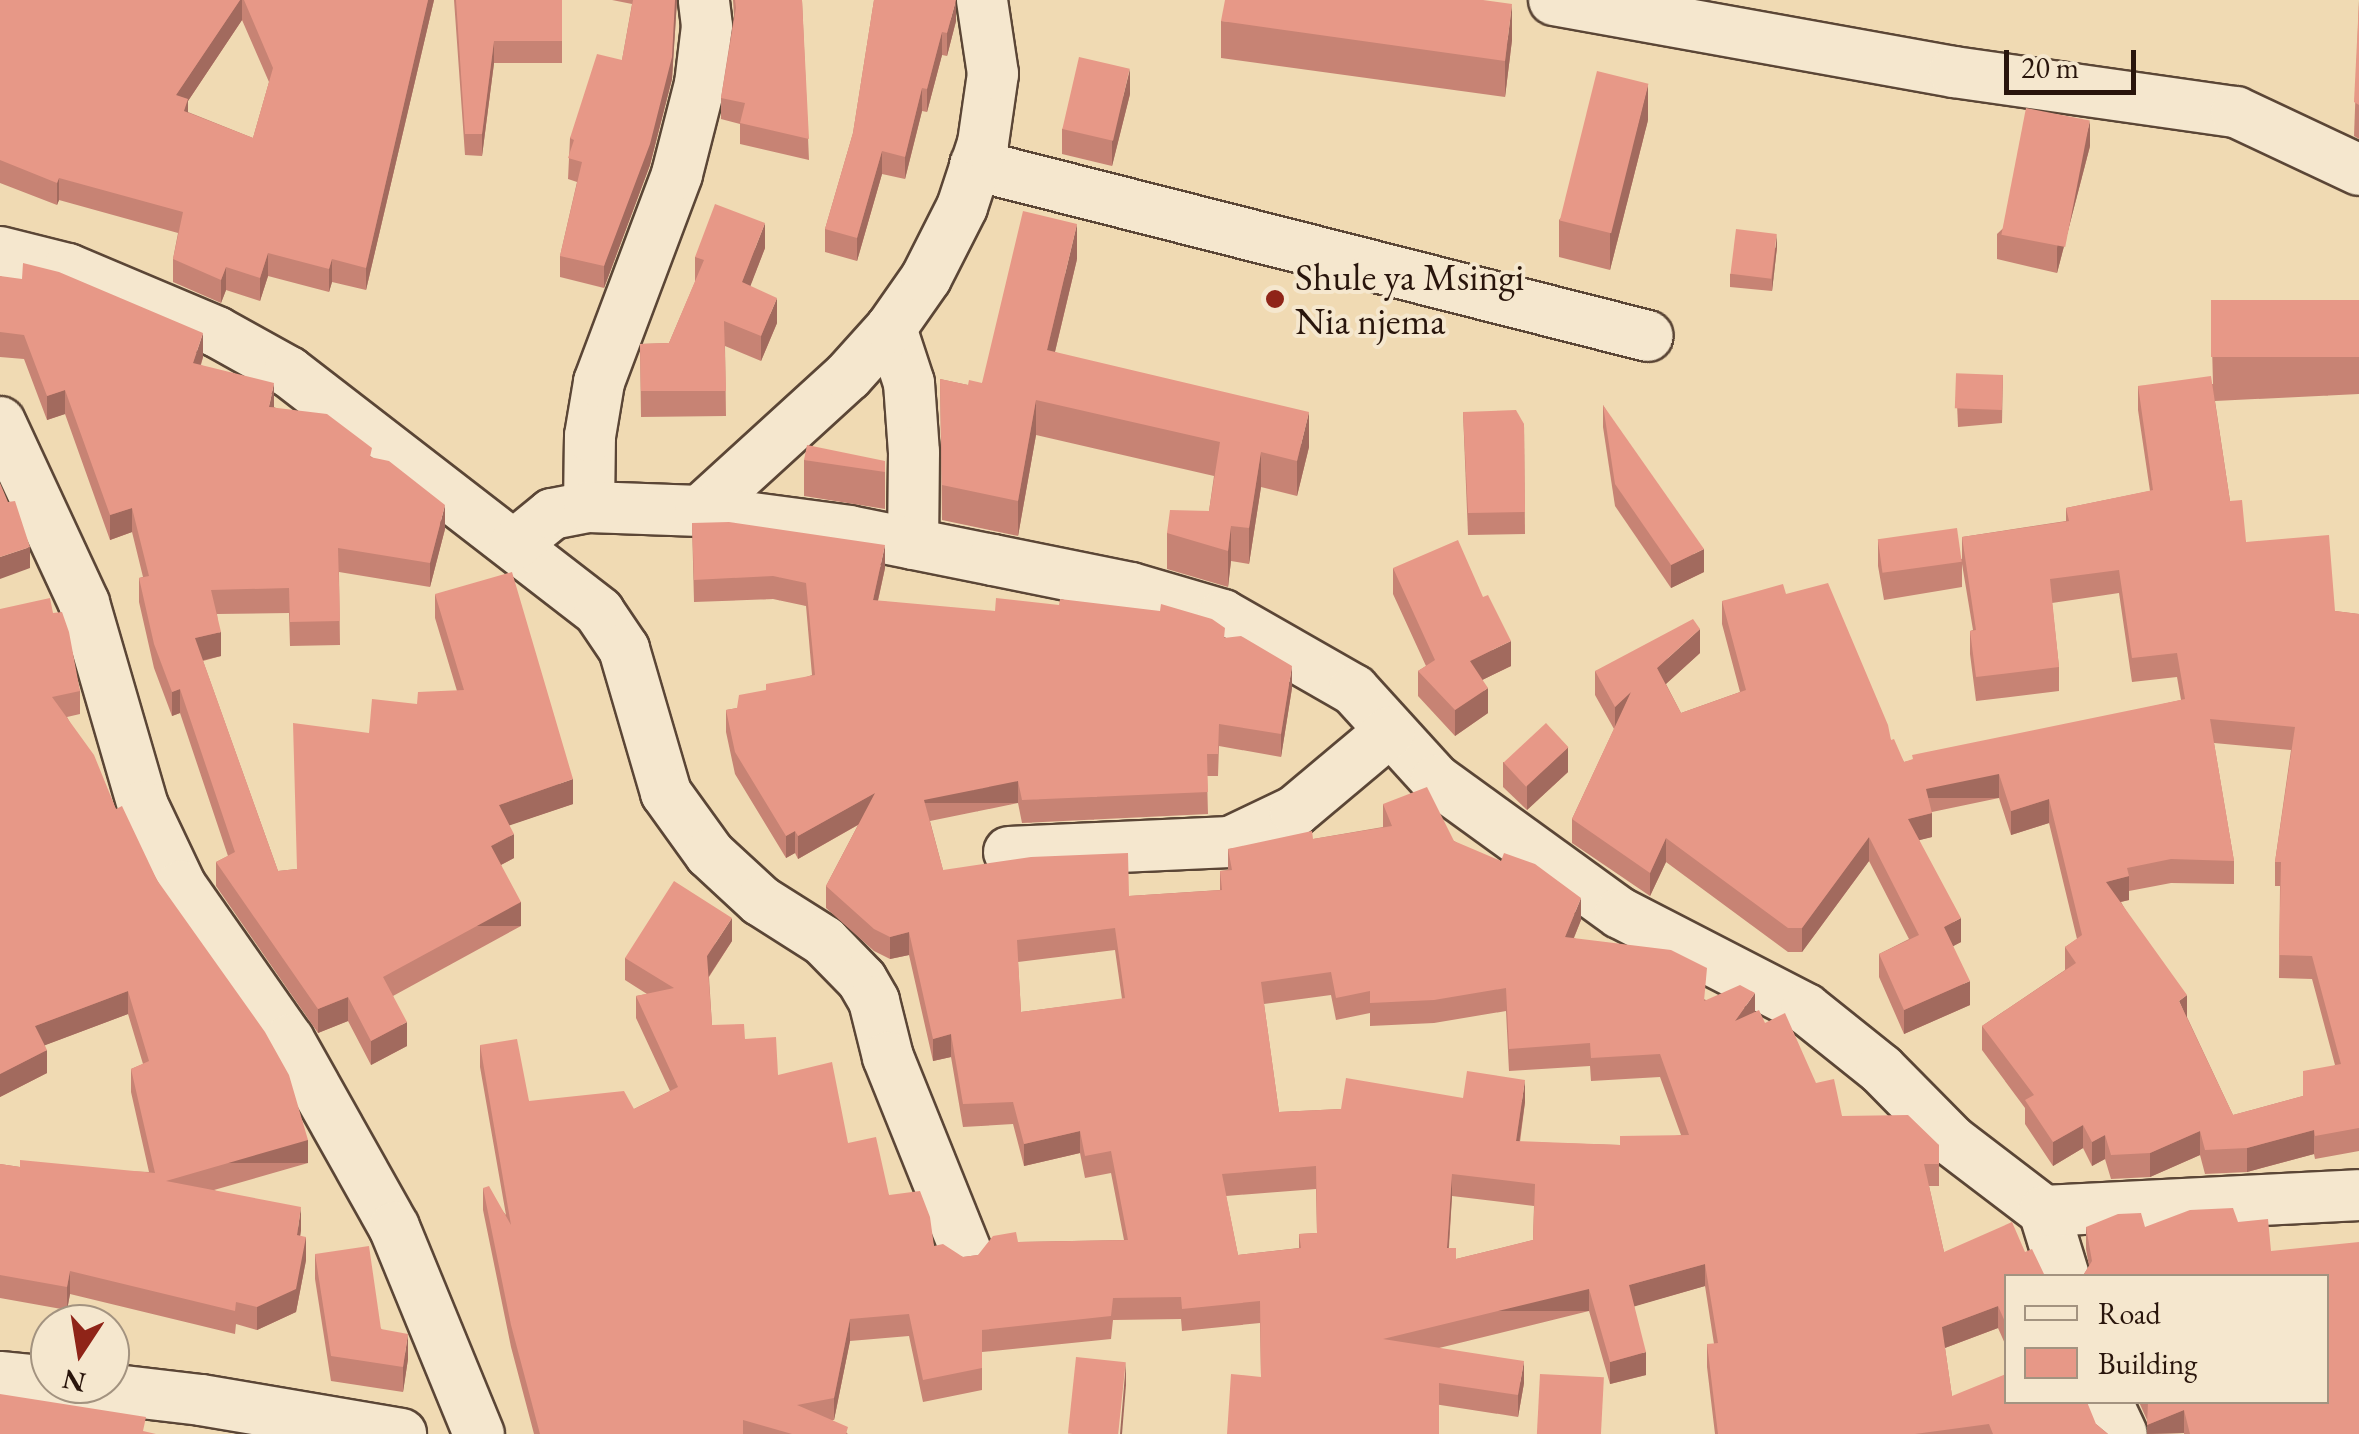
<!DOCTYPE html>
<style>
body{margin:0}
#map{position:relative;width:2359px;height:1434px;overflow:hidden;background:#f0dab3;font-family:"EB Garamond",serif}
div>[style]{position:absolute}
.roads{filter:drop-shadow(2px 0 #5b4636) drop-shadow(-2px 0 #5b4636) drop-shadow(0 2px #5b4636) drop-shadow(0 -2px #5b4636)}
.minor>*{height:50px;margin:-25px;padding:0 25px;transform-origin:25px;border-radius:25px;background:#f5e7ce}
.wall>*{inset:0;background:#c78374}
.shaded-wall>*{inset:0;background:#a26a5e;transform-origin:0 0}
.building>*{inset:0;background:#e79887;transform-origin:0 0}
.dots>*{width:28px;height:28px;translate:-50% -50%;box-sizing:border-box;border:5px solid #f5e7ce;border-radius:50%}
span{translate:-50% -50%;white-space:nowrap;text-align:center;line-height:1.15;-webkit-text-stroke:8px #f5e7ce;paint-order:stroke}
.poi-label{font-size:38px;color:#29150c}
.left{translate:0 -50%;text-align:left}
.legend{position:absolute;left:2004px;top:1274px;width:325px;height:130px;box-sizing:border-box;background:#f5e7ce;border:2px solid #a39380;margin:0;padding:12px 18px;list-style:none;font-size:30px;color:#29150c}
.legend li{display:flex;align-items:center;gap:20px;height:50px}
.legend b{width:50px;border:2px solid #a39380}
.north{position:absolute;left:30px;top:1304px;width:100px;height:100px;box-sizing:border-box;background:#f5e7ce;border:2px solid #a39380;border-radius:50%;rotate:192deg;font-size:28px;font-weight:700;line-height:40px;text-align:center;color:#29150c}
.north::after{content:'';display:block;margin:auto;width:35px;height:45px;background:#8f2418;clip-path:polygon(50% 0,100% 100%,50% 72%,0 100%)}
.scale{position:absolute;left:2004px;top:50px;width:132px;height:45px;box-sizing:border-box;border:5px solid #29150c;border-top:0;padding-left:12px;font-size:30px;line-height:35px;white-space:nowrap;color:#29150c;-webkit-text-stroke:8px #f5e7ce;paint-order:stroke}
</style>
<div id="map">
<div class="roads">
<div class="minor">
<div style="left:1554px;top:0;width:406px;rotate:10.2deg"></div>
<div style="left:1954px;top:72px;width:285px;rotate:8.1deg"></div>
<div style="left:2236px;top:112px;width:136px;rotate:25.2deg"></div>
<div style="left:975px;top:165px;width:694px;rotate:14.26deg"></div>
<div style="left:0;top:252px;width:70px;rotate:14deg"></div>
<div style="left:68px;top:269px;width:162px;rotate:22.9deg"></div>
<div style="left:217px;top:332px;width:82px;rotate:29.1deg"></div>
<div style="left:289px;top:372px;width:392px;rotate:37.7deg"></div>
<div style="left:599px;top:612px;width:45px;rotate:56deg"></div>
<div style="left:624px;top:649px;width:150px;rotate:73.7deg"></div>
<div style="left:666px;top:793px;width:75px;rotate:54.2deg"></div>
<div style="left:710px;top:854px;width:69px;rotate:42.7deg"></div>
<div style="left:761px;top:901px;width:75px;rotate:32.4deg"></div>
<div style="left:824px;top:941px;width:54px;rotate:45.7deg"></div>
<div style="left:862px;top:980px;width:24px;rotate:60deg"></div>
<div style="left:874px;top:1001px;width:58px;rotate:76deg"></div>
<div style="left:888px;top:1057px;width:209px;rotate:68.1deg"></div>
<div style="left:891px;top:328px;width:58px;rotate:71.9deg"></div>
<div style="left:909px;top:383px;width:69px;rotate:85.9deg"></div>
<div style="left:914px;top:452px;width:92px;rotate:90.6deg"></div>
<div style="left:0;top:422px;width:200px;rotate:65.1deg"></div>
<div style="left:84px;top:603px;width:211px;rotate:73.8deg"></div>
<div style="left:143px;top:806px;width:89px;rotate:64.6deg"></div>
<div style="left:181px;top:886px;width:188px;rotate:55deg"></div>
<div style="left:289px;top:1040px;width:214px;rotate:60.7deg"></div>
<div style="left:394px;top:1227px;width:224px;rotate:67.7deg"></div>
<div style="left:589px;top:507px;width:71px;rotate:-89.2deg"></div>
<div style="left:590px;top:436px;width:55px;rotate:-80.5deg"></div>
<div style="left:599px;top:382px;width:222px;rotate:-69.4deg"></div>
<div style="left:677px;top:174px;width:93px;rotate:-75.7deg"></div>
<div style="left:700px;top:84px;width:58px;rotate:-83.1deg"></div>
<div style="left:707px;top:26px;width:26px;rotate:-97deg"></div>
<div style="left:700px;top:511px;width:200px;rotate:-42.4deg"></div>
<div style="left:848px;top:376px;width:64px;rotate:-48.1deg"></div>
<div style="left:891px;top:328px;width:61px;rotate:-55deg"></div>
<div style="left:926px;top:278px;width:80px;rotate:-63.1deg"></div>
<div style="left:962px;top:207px;width:67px;rotate:-71.8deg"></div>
<div style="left:983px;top:143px;width:70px;rotate:-81.8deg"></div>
<div style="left:993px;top:74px;width:75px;rotate:-98.5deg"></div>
<div style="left:514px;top:545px;width:49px;rotate:-39.2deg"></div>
<div style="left:552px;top:514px;width:38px;rotate:-11deg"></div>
<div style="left:589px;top:507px;width:111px;rotate:2.1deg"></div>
<div style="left:700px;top:511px;width:150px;rotate:7.6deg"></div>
<div style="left:849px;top:531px;width:147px;rotate:11.4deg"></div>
<div style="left:993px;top:560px;width:141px;rotate:11.5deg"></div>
<div style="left:1131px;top:588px;width:96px;rotate:16.4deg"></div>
<div style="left:1223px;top:615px;width:151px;rotate:29.8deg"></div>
<div style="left:1354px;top:690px;width:122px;rotate:47.7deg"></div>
<div style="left:1436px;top:780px;width:227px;rotate:35.9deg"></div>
<div style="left:1620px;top:913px;width:209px;rotate:27.3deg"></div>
<div style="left:1806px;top:1009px;width:96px;rotate:38.7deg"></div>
<div style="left:1881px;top:1069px;width:101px;rotate:45.4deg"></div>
<div style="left:1952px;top:1141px;width:116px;rotate:37.3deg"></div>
<div style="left:2044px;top:1211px;width:68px;rotate:72.9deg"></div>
<div style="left:1009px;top:852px;width:221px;rotate:-2.6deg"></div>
<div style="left:1230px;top:842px;width:72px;rotate:-25.5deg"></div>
<div style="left:1295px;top:811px;width:123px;rotate:-40deg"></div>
<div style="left:2044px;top:1211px;width:315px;rotate:-2.9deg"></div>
<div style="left:0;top:1377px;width:50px;rotate:5.7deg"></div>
<div style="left:65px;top:1384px;width:137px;rotate:6.7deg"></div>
<div style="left:201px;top:1400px;width:203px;rotate:9.6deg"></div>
<div style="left:2107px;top:1402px;width:35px;rotate:65deg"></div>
</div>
</div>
<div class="wall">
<div style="clip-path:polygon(evenodd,0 0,434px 0,366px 290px,332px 282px,329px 292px,268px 276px,260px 301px,226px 290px,221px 303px,173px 282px,173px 259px,178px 233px,59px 200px,57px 205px,0 183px,0 0,242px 20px,269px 82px,253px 138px,188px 112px,188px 101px,242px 20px)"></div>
<div style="clip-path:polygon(454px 0,562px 0,562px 63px,494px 63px,482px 156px,465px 155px)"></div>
<div style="clip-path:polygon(612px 0,677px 0,672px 79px,650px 165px,604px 288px,560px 277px,560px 256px,577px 182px,568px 179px,570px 138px,622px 60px,632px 4px)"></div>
<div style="clip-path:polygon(733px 0,802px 0,809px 160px,740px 144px,740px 124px,721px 119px,721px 98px,734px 16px)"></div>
<div style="clip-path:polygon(874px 0,956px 21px,947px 56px,942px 55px,927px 112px,922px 111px,905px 179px,882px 174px,857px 261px,825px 252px,825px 229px,853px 133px)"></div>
<div style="clip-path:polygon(2359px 1px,2359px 139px,2354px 136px)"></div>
<div style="clip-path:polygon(1221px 21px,1512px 40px,1505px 97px,1221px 58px)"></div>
<div style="clip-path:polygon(1130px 94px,1112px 166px,1062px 154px,1062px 129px)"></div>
<div style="clip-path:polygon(1648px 120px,1610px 270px,1559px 257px,1559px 220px)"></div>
<div style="clip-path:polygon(2090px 146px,2057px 273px,1997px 259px,1997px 234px)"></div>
<div style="clip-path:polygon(1777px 247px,1772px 291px,1730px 287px,1730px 274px)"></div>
<div style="clip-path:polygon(765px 248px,750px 286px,777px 323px,761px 361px,725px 346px,726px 416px,641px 417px,640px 344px,669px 343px,695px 282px,695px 257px)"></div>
<div style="clip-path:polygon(1077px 259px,1055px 352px,1309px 447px,1297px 496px,1261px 487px,1249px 564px,1231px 561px,1228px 587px,1167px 569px,1167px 533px,1209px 511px,1214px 476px,1036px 435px,1018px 536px,942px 520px,940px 379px,968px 385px,982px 383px)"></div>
<div style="clip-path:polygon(0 276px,203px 357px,201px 365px,274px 407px,372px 457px,445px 529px,430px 587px,339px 572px,340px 645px,290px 646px,289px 613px,217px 614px,221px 656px,203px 661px,278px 871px,297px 869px,369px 733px,417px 704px,457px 691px,435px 618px,435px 594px,573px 804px,509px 825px,514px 858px,501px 865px,521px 926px,393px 996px,407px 1046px,371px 1065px,348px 1021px,318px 1033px,216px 886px,216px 862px,228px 856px,180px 713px,172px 716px,154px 668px,139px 602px,139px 578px,143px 577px,132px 532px,110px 540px,65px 414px,47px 420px,24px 359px,0 357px)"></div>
<div style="clip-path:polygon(evenodd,2359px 300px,2359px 394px,2215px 401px,2230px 501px,2246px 542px,2335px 611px,2359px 614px,2359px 1151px,2315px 1159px,2314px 1154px,2247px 1172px,2205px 1174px,2200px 1155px,2150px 1177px,2111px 1179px,2105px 1159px,2092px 1166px,2083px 1148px,2053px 1166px,2025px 1124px,2025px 1108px,1982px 1050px,1982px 1026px,2065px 970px,2065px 947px,2077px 939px,2049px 823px,2011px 835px,1999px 798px,1932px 812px,1932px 837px,1919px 840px,1961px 942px,1953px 946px,1970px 1005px,1904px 1034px,1879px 977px,1879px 954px,1909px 939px,1869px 861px,1802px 952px,1788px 952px,1666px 862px,1650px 896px,1572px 843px,1572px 819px,1614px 729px,1595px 695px,1595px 671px,1700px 653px,1666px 684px,1681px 713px,1740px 692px,1722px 624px,1722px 601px,1786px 594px,1891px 740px,1904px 762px,2181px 700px,2177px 677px,2132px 682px,2119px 593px,2052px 603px,2059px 667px,2059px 691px,1976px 701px,1970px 654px,1970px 631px,1973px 630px,1962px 564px,1962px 587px,1884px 600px,1878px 566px,1878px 541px,1962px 559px,1962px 537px,2066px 521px,2066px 508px,2150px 491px,2138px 410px,2138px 386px,2213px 384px,2211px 307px,2359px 300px,2214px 743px,2291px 750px,2275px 862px,2275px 886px,2280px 886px,2279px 978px,2312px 979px,2335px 1065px,2303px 1096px,2233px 1115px,2187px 1017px,2121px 902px,2129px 900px,2129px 891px,2171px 883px,2234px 884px,2234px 861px,2214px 743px)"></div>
<div style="clip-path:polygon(2003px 375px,2002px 423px,1958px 427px,1956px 380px)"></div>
<div style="clip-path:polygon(1603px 405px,1704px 572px,1671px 588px,1615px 506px,1603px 427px)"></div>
<div style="clip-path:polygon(1463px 412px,1524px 424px,1525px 534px,1468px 535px)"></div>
<div style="clip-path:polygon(804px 460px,885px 461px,885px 509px,804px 496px)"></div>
<div style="clip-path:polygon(evenodd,692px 523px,885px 568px,878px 601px,1225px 637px,1292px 688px,1281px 757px,1219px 746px,1218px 776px,1207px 776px,1208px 814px,1022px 823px,1018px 803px,930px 821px,943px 870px,1129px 896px,1220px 890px,1220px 871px,1228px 870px,1228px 849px,1313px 839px,1383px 827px,1383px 804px,1454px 841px,1581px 920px,1574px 938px,1706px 1000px,1755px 1012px,1842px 1116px,1939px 1145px,1939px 1186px,1929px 1186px,1944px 1252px,2006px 1276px,2006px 1346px,1998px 1328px,1945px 1348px,1952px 1396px,2096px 1424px,2108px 1434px,1715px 1434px,1707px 1367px,1707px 1344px,1714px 1344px,1705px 1286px,1634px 1306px,1646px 1375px,1610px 1384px,1589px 1311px,1439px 1348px,1524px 1383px,1518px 1417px,1261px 1377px,1260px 1323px,1182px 1331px,1181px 1319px,1113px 1320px,1111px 1339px,982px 1352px,982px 1390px,923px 1402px,909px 1336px,850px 1341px,834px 1420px,832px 1420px,848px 1434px,534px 1434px,511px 1347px,483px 1210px,483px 1188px,506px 1215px,480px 1067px,480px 1045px,529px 1101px,634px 1109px,670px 1091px,636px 1018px,636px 996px,647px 994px,625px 980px,625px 958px,732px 941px,709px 977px,712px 1025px,745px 1039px,778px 1075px,848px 1143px,889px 1195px,934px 1246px,963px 1257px,978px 1255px,1018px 1242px,1124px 1240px,1111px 1173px,1085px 1178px,1080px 1153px,1024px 1166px,1013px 1124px,963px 1127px,951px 1057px,933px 1061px,909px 955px,890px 959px,874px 951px,826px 908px,826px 886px,858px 825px,798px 859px,795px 853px,786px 858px,735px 774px,726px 732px,726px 710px,737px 708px,766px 691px,812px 675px,806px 606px,773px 599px,694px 602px,692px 523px,1115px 950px,1122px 999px,1021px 1012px,1018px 962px,1115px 950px,692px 523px,1331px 995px,1336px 1020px,1370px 1013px,1370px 1026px,1434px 1023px,1506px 1011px,1509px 1071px,1590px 1066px,1591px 1081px,1660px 1077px,1681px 1135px,1620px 1145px,1520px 1142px,1525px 1102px,1463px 1098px,1341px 1109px,1279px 1112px,1264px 1004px,1331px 995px,692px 523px,1316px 1189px,1317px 1233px,1299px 1234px,1299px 1248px,1238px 1255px,1226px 1196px,1316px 1189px,692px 523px,1452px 1196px,1534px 1206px,1533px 1240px,1456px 1259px,1449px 1248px,1452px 1196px)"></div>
<div style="clip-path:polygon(1393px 568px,1511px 666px,1482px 680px,1488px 713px,1455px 736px,1418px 696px,1418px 671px,1426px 666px,1393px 594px)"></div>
<div style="clip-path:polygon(0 609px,53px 613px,80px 691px,80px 714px,67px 717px,116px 809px,157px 880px,308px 1163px,214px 1190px,301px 1230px,300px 1236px,306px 1260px,296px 1312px,257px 1330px,236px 1324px,235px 1334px,70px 1294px,67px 1310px,0 1298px,0 1164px,20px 1167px,149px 1172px,131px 1092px,131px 1069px,143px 1064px,128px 1014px,45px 1045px,47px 1073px,0 1097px)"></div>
<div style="clip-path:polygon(1503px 762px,1568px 772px,1527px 810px,1503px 787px)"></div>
<div style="clip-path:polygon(2238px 1222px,2271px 1251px,2359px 1434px,2184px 1434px,2184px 1433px,2147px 1434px,2147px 1420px,2139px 1402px,2326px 1402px,2084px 1274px,2089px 1266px,2086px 1249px,2086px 1227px,2145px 1227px)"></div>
<div style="clip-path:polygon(315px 1254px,408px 1359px,403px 1392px,331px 1381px,315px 1279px)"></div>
</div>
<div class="shaded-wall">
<div style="clip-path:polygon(240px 0,242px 0,242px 20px,188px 101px,188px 121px,176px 95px)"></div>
<div style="clip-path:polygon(428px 0,434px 0,366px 290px,366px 268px)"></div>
<div style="clip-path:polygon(675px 0,677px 0,672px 79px,650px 165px,604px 288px,604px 266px)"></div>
<div style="clip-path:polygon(956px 0,956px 21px,947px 56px,947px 33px)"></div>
<div style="clip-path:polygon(1512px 4px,1512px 40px,1505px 97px,1505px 61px)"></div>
<div style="clip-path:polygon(942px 32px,942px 55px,927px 112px,927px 89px)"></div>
<div style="clip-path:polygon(494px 41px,494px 63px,482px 156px,482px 134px)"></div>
<div style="clip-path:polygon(1130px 69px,1130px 94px,1112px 166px,1112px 141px)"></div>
<div style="clip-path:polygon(1648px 84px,1648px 120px,1610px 270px,1610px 233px)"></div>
<div style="clip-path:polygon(922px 88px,922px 111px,905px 179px,905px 157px)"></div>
<div style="clip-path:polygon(2090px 121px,2090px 146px,2057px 273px,2057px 248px)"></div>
<div style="clip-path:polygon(882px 151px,882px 174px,857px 261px,857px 238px)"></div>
<div style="clip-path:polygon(59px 178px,59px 200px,57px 205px,57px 183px)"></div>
<div style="clip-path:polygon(765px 223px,765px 248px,742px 308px,742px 282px)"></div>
<div style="clip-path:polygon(1077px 224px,1077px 259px,1047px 385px,1047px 350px)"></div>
<div style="clip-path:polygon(1777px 234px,1777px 247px,1772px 291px,1772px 279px)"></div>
<div style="clip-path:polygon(268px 253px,268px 276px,260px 301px,260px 278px)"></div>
<div style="clip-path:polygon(332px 259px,332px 282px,329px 292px,329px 269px)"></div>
<div style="clip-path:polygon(226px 267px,226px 290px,221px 303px,221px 280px)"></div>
<div style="clip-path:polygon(777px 298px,777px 323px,761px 361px,761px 336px)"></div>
<div style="clip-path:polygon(203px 333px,203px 357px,193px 388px,193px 363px)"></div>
<div style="clip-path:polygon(274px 383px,274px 407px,269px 407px)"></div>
<div style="clip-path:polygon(65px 390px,65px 414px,47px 420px,47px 396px)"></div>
<div style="clip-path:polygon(1036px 400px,1036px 435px,1018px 536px,1018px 501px)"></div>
<div style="clip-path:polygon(1309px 412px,1309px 447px,1297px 496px,1297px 461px)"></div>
<div style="clip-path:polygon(1261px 452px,1261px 487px,1249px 564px,1249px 528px)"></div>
<div style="clip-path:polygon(445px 505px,445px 529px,430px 587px,430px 563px)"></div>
<div style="clip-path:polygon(132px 508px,132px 532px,110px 540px,110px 515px)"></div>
<div style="clip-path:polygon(1231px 526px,1231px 561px,1228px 587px,1228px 551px)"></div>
<div style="clip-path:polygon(885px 545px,885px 568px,873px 622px,873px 600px)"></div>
<div style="clip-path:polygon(30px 547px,30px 568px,0 579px,0 557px)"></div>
<div style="clip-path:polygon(1704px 549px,1704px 572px,1671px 588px,1671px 565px)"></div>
<div style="clip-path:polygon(1700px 629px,1700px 653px,1657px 692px,1657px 668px)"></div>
<div style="clip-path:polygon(221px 632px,221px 656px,195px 662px,195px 638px)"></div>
<div style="clip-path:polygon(1511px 641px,1511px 666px,1470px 686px,1470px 661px)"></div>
<div style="clip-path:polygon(1292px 666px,1292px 688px,1281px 757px,1281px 734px)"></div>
<div style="clip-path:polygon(1488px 688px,1488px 713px,1455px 736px,1455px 710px)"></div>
<div style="clip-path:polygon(180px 689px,180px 713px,172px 716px,172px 692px)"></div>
<div style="clip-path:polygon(1631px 692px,1615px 730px,1615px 707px)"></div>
<div style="clip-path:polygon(1568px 747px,1568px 772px,1527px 810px,1527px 785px)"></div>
<div style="left:1999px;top:774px;width:24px;height:75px;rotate:90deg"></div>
<div style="clip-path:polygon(573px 779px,573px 804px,499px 829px,499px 805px)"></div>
<div style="left:1018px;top:781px;width:22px;height:96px;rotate:90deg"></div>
<div style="clip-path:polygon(875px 793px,875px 815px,798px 859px,798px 836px)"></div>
<div style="clip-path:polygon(2049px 799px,2049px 823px,2011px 835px,2011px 811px)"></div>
<div style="clip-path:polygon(1932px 813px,1932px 837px,1908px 843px,1908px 819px)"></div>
<div style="clip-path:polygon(795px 831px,795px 853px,786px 858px,786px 836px)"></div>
<div style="clip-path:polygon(514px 834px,514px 858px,491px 870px,491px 846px)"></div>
<div style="clip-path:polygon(1869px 837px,1869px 861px,1802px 952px,1802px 928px)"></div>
<div style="clip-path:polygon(1666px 838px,1666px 862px,1650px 896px,1650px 873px)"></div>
<div style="clip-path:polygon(2129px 876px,2129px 900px,2106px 905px,2106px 882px)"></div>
<div style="clip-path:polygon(1581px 898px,1581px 920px,1565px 959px,1565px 937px)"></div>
<div style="left:521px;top:902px;width:24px;height:157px;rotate:90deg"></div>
<div style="clip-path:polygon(732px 918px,732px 941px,707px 979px,707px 956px)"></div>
<div style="clip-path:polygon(1961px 918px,1961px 942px,1944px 951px,1944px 927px)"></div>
<div style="clip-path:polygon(909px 932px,909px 955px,890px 959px,890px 937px)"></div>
<div style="clip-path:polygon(1970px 981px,1970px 1005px,1904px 1034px,1904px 1010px)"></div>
<div style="clip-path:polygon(128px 991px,128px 1014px,35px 1049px,35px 1026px)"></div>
<div style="clip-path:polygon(1755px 993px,1755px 1015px,1735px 1021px)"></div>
<div style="clip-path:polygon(2187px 995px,2187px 1019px,2179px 1001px)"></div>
<div style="clip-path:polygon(348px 997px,348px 1021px,318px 1033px,318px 1009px)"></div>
<div style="clip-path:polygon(407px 1022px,407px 1046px,371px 1065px,371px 1041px)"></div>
<div style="clip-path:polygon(951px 1034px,951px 1057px,933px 1061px,933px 1039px)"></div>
<div style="clip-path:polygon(47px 1050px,47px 1073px,0 1097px,0 1074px)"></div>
<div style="clip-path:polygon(1525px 1080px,1525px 1102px,1516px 1164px,1516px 1141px)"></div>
<div style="clip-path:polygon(2083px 1125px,2083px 1148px,2053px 1166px,2053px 1142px)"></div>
<div style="clip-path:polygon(2314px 1130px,2314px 1154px,2247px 1172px,2247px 1148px)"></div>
<div style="clip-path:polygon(1080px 1131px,1080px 1153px,1024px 1166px,1024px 1144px)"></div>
<div style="clip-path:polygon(2200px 1131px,2200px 1155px,2150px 1177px,2150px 1153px)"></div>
<div style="clip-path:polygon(2105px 1135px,2105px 1159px,2092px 1166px,2092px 1142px)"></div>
<div style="left:308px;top:1140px;width:23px;height:148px;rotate:90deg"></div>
<div style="clip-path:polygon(1452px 1174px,1452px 1196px,1447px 1270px,1447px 1248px)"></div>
<div style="clip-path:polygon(301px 1207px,301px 1230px,297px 1258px,297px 1235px)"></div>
<div style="clip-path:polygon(306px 1237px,306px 1260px,296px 1312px,257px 1330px,257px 1307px)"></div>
<div style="clip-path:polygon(1705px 1264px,1705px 1286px,1629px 1308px,1629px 1285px)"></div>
<div style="clip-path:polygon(70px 1271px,70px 1294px,67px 1310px,67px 1287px)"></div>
<div style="left:1589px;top:1289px;width:22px;height:212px;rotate:90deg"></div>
<div style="clip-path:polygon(1998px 1306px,1998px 1328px,1942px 1349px,1942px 1327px)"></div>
<div style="clip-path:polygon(850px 1319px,850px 1341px,834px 1420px,834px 1398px)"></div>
<div style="clip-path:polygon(408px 1334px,408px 1359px,403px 1392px,403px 1367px)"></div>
<div style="clip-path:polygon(1646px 1352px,1646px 1375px,1610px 1384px,1610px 1362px)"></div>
<div style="clip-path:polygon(1524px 1361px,1524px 1383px,1518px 1417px,1518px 1395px)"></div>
<div style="clip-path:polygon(1126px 1362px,1126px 1385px,1122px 1434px,1120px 1434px)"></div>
<div style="clip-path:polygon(2184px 1410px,2184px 1433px,2147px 1434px,2147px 1425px)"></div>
</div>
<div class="building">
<div style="clip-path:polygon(0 0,240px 0,176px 95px,188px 99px,184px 111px,253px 138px,273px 68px,244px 0,428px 0,366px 268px,332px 259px,329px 269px,268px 253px,260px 278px,226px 267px,221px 280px,173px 259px,183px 212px,59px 178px,57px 183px,0 160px)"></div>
<div style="clip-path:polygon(456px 0,562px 0,562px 41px,494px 41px,482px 134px,465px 134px)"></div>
<div style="clip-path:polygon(633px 0,675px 0,672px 57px,650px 144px,604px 266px,560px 256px,582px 162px,568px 158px,574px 140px,570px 138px,597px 54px,622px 60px)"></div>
<div style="clip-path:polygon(735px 0,802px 0,809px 139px,740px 123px,745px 103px,721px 98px,736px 8px)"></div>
<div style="clip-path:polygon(874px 0,956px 0,947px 33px,942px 32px,927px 89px,922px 88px,905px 157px,882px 151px,857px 238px,825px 229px,853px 133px)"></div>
<div style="clip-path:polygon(1225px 0,1483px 0,1512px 4px,1505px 61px,1221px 21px)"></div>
<div style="clip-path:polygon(2359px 1px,2359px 105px,2354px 102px)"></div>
<div style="left:1079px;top:57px;width:52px;height:74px;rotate:13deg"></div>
<div style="left:1597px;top:71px;width:53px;height:154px;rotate:14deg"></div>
<div style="left:2026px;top:108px;width:65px;height:129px;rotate:11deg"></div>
<div style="clip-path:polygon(715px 204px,765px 223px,742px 282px,777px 298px,761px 336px,724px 321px,726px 391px,641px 391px,640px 344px,669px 343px,704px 260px,695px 257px)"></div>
<div style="clip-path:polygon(1023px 211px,1077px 224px,1047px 350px,1309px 412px,1297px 461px,1261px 452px,1249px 528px,1231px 526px,1228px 551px,1167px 533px,1170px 510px,1209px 511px,1220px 442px,1036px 400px,1018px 501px,942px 485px,940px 379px,968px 385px,969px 380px,982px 383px)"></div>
<div style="left:1736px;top:229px;width:41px;height:45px;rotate:7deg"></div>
<div style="clip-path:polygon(23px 263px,59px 272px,203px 333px,193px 363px,274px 383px,269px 407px,327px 414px,372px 448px,370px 457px,389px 461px,445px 505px,430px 563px,338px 548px,340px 621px,290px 622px,289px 588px,211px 590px,221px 632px,195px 638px,278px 871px,297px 869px,293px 723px,369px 733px,372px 699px,417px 704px,418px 692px,464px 690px,435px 594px,512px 572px,573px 779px,499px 805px,514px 834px,491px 846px,521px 902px,383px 977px,407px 1022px,371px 1041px,348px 997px,318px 1009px,216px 862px,235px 852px,180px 689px,172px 692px,154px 644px,139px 578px,149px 576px,132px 508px,110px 515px,65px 390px,47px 396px,24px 335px,0 332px,0 276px,22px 279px)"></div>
<div style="left:2359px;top:300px;width:57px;height:148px;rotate:90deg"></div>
<div style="left:2003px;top:375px;width:35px;height:47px;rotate:92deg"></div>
<div style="clip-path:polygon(evenodd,2211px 376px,2230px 501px,2242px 500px,2246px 542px,2329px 535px,2335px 611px,2359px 614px,2359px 1128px,2315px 1136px,2314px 1130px,2247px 1148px,2205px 1150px,2200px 1131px,2150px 1153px,2111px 1155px,2105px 1135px,2092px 1142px,2083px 1125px,2053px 1142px,2025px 1100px,2034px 1095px,1982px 1026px,2076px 963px,2065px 947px,2082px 935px,2049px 799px,2011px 811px,1999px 774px,1926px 789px,1932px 813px,1908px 819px,1961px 918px,1944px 927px,1970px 981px,1904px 1010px,1879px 954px,1919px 935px,1869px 837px,1802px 928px,1788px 928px,1666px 838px,1650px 873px,1572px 819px,1631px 692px,1615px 707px,1595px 671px,1693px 619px,1700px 629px,1657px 668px,1681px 713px,1746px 690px,1722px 601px,1783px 584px,1786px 594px,1828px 583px,1888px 725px,1891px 740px,1894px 739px,1904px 762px,1913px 759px,1912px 755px,2185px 699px,2177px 653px,2132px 658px,2119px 570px,2050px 579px,2059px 667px,1976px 677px,1970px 631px,1976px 630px,1962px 537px,2069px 521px,2066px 508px,2153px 490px,2138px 386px,2211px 376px,2210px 719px,2295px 727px,2275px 862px,2281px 862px,2279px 955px,2312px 956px,2341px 1064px,2303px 1071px,2303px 1096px,2233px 1115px,2179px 1001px,2187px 995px,2106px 882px,2129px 876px,2127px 868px,2171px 859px,2234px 861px,2210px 719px)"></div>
<div style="clip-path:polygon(1603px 405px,1704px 549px,1671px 565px,1615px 484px)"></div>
<div style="clip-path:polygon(1516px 410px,1524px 424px,1525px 512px,1468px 513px,1463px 412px)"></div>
<div style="clip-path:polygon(807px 445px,885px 461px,885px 472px,804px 460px)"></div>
<div style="clip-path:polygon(0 483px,8px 502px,15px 501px,30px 547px,0 557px)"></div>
<div style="clip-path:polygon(evenodd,729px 522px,885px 545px,873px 600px,995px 611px,996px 598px,1059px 605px,1060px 599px,1160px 611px,1161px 604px,1212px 619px,1225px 628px,1224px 638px,1241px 636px,1292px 666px,1281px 734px,1219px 724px,1218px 754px,1207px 754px,1208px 792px,1022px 800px,1018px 781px,924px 800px,943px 870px,1031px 857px,1128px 853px,1129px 896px,1222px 890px,1220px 871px,1232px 870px,1228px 849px,1312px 831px,1313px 839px,1392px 826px,1383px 804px,1427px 787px,1454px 841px,1501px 861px,1504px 853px,1535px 864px,1581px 898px,1565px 937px,1671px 950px,1707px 968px,1704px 1001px,1740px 985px,1755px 993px,1735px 1021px,1759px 1010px,1765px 1023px,1785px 1013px,1816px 1083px,1834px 1079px,1842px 1116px,1908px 1115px,1939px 1145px,1939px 1164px,1924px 1164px,1944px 1252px,2012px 1222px,2025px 1252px,2032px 1249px,2044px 1274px,2048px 1276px,2006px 1276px,2006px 1324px,1998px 1306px,1942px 1327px,1952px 1396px,2006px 1374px,2006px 1402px,2087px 1402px,2096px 1424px,2108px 1434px,1993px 1434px,1989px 1424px,1915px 1434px,1718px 1434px,1707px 1344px,1718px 1343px,1705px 1264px,1629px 1285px,1646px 1352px,1610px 1362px,1589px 1289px,1383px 1339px,1524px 1361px,1518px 1395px,1439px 1383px,1439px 1434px,1227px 1434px,1231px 1374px,1261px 1377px,1260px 1301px,1182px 1309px,1181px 1297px,1113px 1298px,1111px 1316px,982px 1330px,982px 1368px,923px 1380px,909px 1314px,850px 1319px,834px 1398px,797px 1405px,848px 1427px,846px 1434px,792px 1434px,743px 1420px,743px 1434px,540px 1434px,511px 1325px,483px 1188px,489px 1186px,511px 1225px,480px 1045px,517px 1039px,529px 1101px,624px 1091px,634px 1109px,678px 1087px,636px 996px,674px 988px,625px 958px,674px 881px,732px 918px,707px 956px,712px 1025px,744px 1024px,745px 1039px,776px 1037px,778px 1075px,832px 1062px,848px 1143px,876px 1137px,889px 1195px,920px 1191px,930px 1217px,934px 1246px,943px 1244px,963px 1257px,978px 1255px,993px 1236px,1016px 1232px,1018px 1242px,1128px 1240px,1111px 1151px,1085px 1156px,1080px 1131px,1024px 1144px,1013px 1102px,963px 1104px,951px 1034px,933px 1039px,909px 932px,890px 937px,874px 929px,826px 886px,875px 793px,798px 836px,795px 831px,786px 836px,735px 752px,726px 710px,737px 708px,739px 695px,766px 690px,766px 684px,815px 675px,806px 583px,773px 576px,694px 580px,692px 523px,729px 522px,1115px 928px,1125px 998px,1021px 1012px,1017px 940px,1115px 928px,729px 522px,1331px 972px,1336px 998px,1370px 991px,1370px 1003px,1434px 1000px,1506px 988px,1509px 1049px,1590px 1043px,1591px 1058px,1660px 1054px,1689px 1135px,1620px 1136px,1620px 1145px,1516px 1141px,1525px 1080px,1467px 1071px,1463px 1098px,1346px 1078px,1341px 1109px,1279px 1112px,1261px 982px,1331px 972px,729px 522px,1316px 1166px,1317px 1233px,1299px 1234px,1301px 1248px,1238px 1255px,1222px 1174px,1316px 1166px,729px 522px,1452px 1174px,1535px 1184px,1533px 1240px,1456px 1259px,1456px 1248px,1447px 1248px,1452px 1174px)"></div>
<div style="left:1957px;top:528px;width:34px;height:80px;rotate:82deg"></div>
<div style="clip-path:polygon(1458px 540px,1483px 597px,1488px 595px,1511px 641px,1470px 661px,1488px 688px,1455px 710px,1418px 671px,1435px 660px,1393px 568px)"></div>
<div style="clip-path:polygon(50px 598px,53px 613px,62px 612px,69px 632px,80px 691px,52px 697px,94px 755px,116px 809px,122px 806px,157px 880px,265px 1032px,289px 1075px,308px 1140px,166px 1181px,301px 1207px,297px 1235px,306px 1237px,296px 1289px,257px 1307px,236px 1302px,235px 1311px,70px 1271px,67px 1287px,0 1275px,0 1164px,20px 1167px,20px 1160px,155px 1173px,131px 1069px,149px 1061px,128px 991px,35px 1026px,47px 1050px,0 1074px,0 609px)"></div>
<div style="left:1546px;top:723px;width:33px;height:58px;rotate:47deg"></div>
<div style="clip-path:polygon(2233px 1208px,2238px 1222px,2268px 1219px,2271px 1251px,2359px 1242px,2359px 1434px,2190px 1434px,2184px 1410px,2147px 1425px,2148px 1402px,2326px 1402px,2326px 1276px,2080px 1276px,2084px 1274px,2092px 1261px,2086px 1227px,2118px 1214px,2141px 1213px,2145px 1227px,2190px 1210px)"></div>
<div style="clip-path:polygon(369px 1246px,381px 1329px,408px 1334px,403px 1367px,331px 1356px,315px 1254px)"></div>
<div style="left:1076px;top:1357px;width:50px;height:77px;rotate:6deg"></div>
<div style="left:1540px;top:1374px;width:64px;height:60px;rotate:3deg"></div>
<div style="clip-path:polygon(0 1394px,146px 1417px,143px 1431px,156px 1434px,0 1434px)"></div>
</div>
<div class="dots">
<div style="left:1275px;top:299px;background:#8f2418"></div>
</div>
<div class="poi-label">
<span class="left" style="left:1295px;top:299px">Shule ya Msingi<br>Nia njema</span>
</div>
<ul class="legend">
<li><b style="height:12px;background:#f5e7ce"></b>Road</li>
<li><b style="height:28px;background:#e79887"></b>Building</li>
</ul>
<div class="north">N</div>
<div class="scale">20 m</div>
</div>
